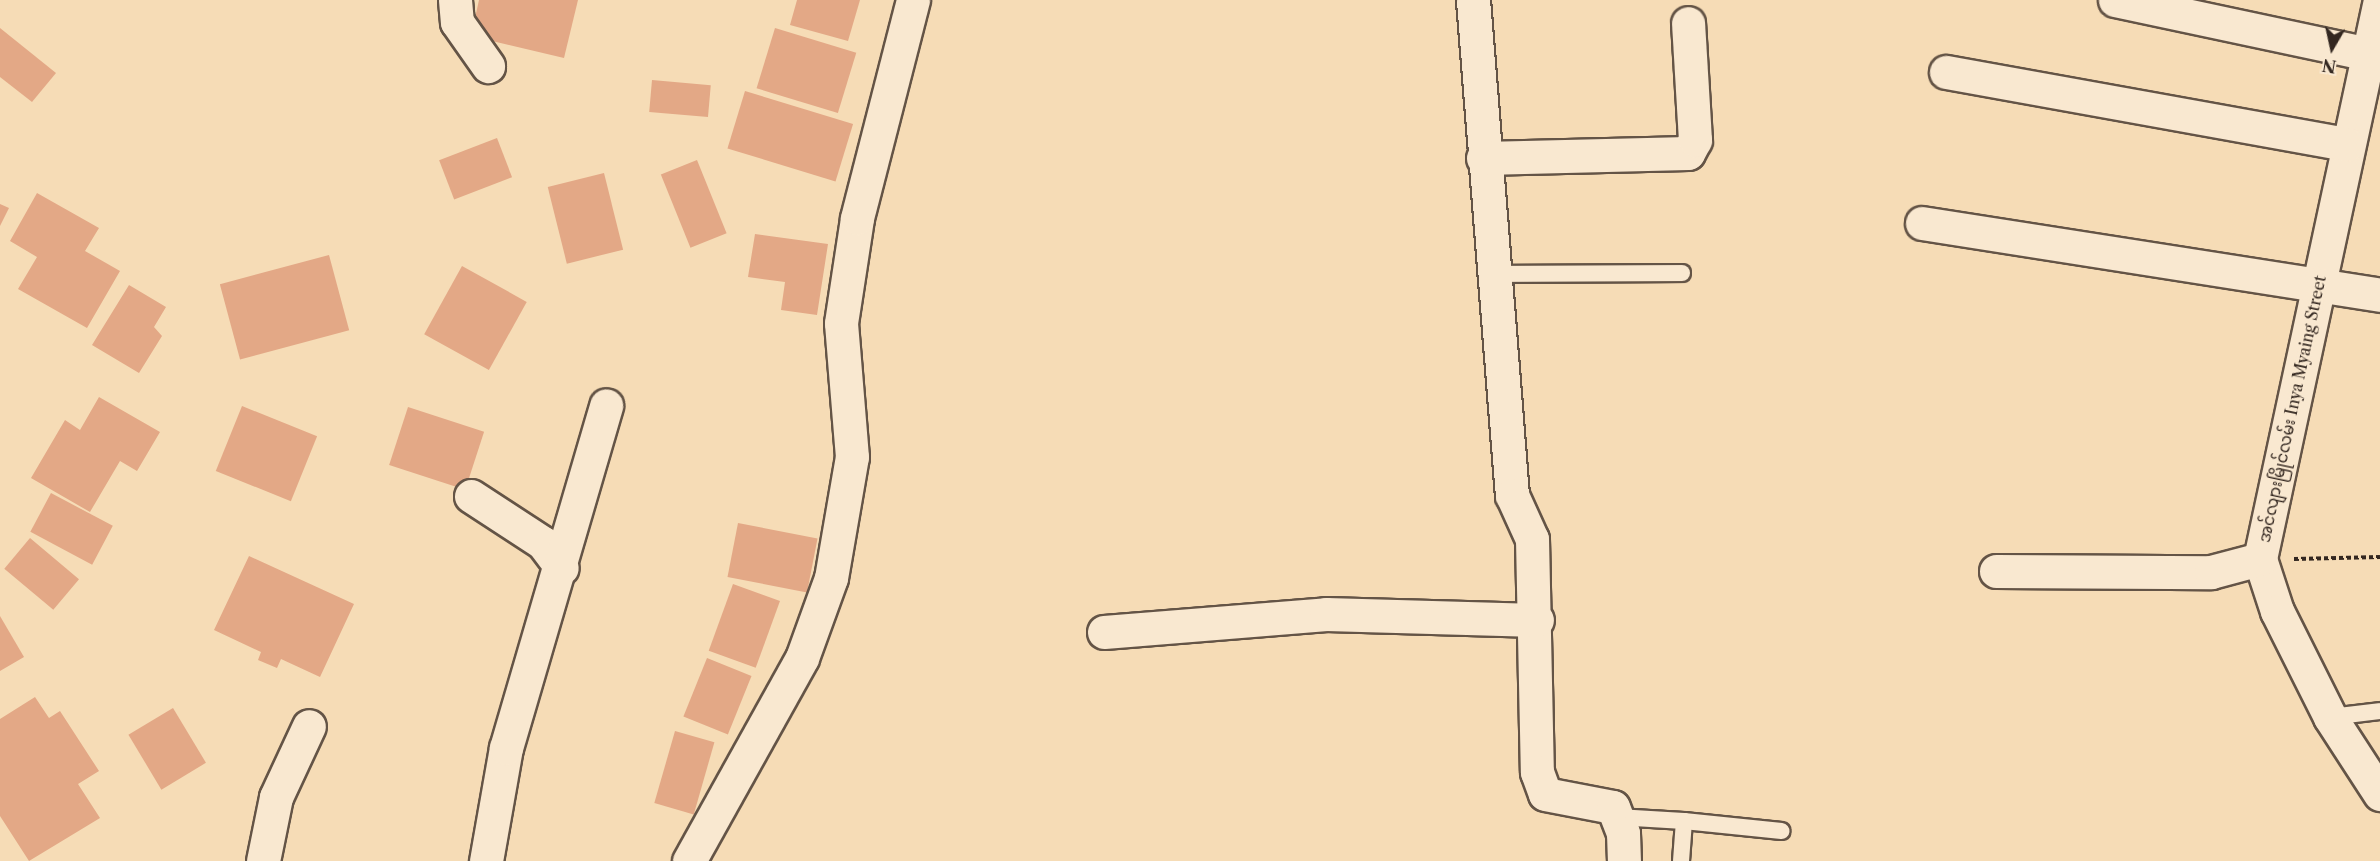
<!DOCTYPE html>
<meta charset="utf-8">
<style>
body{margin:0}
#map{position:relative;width:2380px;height:861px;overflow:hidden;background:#f6dcb6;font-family:"Libre Caslon Text","Noto Sans Myanmar",serif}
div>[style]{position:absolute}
.building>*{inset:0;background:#e3a886;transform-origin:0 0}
.path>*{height:4px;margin-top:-2px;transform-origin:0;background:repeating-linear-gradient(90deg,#332720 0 4.5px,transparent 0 7.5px)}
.roads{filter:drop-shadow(2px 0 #645446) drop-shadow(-2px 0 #645446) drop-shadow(0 2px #645446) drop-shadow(0 -2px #645446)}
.lane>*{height:16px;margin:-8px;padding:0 8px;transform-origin:8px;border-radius:8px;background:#f9e8d0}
.street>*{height:33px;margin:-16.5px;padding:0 16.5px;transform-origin:16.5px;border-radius:16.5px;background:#f9e8d0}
span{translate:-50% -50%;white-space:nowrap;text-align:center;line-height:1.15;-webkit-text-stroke:4.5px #f9e8d0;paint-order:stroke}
.street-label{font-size:16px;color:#332720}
.north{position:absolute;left:2302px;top:18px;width:60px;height:60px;-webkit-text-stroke:4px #f9e8d0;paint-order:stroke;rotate:189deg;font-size:16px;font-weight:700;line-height:24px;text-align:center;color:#332720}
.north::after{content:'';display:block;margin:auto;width:21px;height:27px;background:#332720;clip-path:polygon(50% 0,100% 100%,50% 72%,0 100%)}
</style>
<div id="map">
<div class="building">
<div style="clip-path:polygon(479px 0,578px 0,564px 58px,471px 36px)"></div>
<div style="clip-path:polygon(797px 0,860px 0,848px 41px,790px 25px)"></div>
<div style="clip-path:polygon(0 28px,56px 73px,32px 102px,0 77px)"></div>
<div style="left:775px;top:28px;width:85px;height:63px;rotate:17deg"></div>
<div style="left:652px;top:80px;width:59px;height:32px;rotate:5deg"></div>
<div style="left:745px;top:91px;width:113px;height:60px;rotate:17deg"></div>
<div style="left:497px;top:138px;width:42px;height:62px;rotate:69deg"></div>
<div style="left:697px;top:160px;width:79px;height:39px;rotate:68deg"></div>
<div style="left:604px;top:173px;width:79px;height:58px;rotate:76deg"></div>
<div style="clip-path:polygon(37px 193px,99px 228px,85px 251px,120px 271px,87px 328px,18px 289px,37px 257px,10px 241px)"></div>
<div style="clip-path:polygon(0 204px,9px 208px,0 226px)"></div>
<div style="clip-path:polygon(755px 234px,828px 244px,817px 315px,781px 310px,785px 282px,748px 277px)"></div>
<div style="left:329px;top:255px;width:78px;height:113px;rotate:75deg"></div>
<div style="left:462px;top:266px;width:74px;height:78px;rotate:29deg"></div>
<div style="clip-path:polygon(129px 285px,166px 307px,154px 327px,162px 336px,139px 373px,92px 345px)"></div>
<div style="clip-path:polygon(99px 397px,160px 432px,137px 471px,120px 461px,90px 512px,31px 478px,65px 420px,80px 430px)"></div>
<div style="left:242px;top:406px;width:81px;height:70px;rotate:22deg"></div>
<div style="left:408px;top:407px;width:80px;height:61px;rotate:18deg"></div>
<div style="left:51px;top:493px;width:70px;height:44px;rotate:28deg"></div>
<div style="left:738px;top:523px;width:81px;height:55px;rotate:11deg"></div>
<div style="left:30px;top:538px;width:64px;height:40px;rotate:40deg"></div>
<div style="clip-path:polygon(249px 556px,354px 604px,320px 677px,281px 659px,277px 668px,258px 660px,261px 652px,214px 630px)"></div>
<div style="left:733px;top:584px;width:50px;height:71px;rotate:20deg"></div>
<div style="clip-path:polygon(0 616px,24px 657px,0 671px)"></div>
<div style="left:707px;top:658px;width:48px;height:63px;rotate:22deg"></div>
<div style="clip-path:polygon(35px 697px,49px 718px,60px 711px,99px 771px,78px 784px,100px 818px,29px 861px,0 816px,0 719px)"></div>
<div style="left:173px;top:708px;width:64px;height:52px;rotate:59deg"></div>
<div style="left:675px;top:731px;width:41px;height:75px;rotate:16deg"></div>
</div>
<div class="path">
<div style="left:2294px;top:559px;width:86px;rotate:-1.3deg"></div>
</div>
<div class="roads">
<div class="lane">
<div style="left:1491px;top:274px;width:191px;rotate:-0.3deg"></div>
<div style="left:2330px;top:717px;width:50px;rotate:-6.8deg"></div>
<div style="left:1617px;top:817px;width:67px;rotate:3.4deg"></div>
<div style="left:1684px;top:821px;width:40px;rotate:94.3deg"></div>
<div style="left:1684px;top:821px;width:98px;rotate:5.9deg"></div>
</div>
<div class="street">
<div style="left:455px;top:0;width:22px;rotate:85deg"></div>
<div style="left:457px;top:22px;width:54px;rotate:54.8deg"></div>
<div style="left:1473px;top:0;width:497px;rotate:85.5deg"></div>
<div style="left:1512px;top:495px;width:48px;rotate:65.6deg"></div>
<div style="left:1532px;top:539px;width:233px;rotate:88.8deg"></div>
<div style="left:1537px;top:772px;width:23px;rotate:70deg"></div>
<div style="left:1545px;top:794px;width:69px;rotate:10.8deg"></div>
<div style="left:1613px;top:807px;width:28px;rotate:69deg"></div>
<div style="left:1623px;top:833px;width:28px;rotate:88deg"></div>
<div style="left:2115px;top:0;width:259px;rotate:12deg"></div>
<div style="left:2380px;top:0;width:572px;rotate:102.12deg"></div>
<div style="left:2260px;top:559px;width:55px;rotate:71.9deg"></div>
<div style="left:2277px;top:611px;width:119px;rotate:63.4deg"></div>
<div style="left:2330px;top:717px;width:92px;rotate:57deg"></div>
<div style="left:1946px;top:72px;width:408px;rotate:10.2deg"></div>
<div style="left:1483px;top:158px;width:205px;rotate:-1.4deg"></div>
<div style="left:1688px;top:153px;width:15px;rotate:-62deg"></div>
<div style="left:1695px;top:140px;width:117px;rotate:-93.4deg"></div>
<div style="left:1922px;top:223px;width:464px;rotate:8.9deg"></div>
<div style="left:471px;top:496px;width:86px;rotate:33.1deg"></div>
<div style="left:543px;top:543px;width:31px;rotate:53deg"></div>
<div style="left:1996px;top:571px;width:215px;rotate:0.3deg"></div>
<div style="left:2211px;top:572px;width:51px;rotate:-14.9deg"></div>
<div style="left:1104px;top:632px;width:223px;rotate:-4.6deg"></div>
<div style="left:1326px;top:614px;width:211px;rotate:1.6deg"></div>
<div style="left:263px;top:861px;width:65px;rotate:-78.5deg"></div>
<div style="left:276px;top:797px;width:78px;rotate:-65.1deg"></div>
<div style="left:486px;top:861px;width:115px;rotate:-80deg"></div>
<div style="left:506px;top:748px;width:357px;rotate:-73.7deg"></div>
<div style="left:689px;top:861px;width:232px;rotate:-60.9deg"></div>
<div style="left:802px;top:658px;width:85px;rotate:-70.1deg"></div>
<div style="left:831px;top:578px;width:123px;rotate:-80.2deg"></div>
<div style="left:852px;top:457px;width:134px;rotate:-94.7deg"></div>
<div style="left:841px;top:323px;width:106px;rotate:-81.3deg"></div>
<div style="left:857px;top:218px;width:225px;rotate:-75.6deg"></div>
</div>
</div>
<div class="street-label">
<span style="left:2292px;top:409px;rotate:-78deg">အင်လျားမြိုင်လမ်း Inya Myaing Street</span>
</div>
<div class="north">N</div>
</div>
